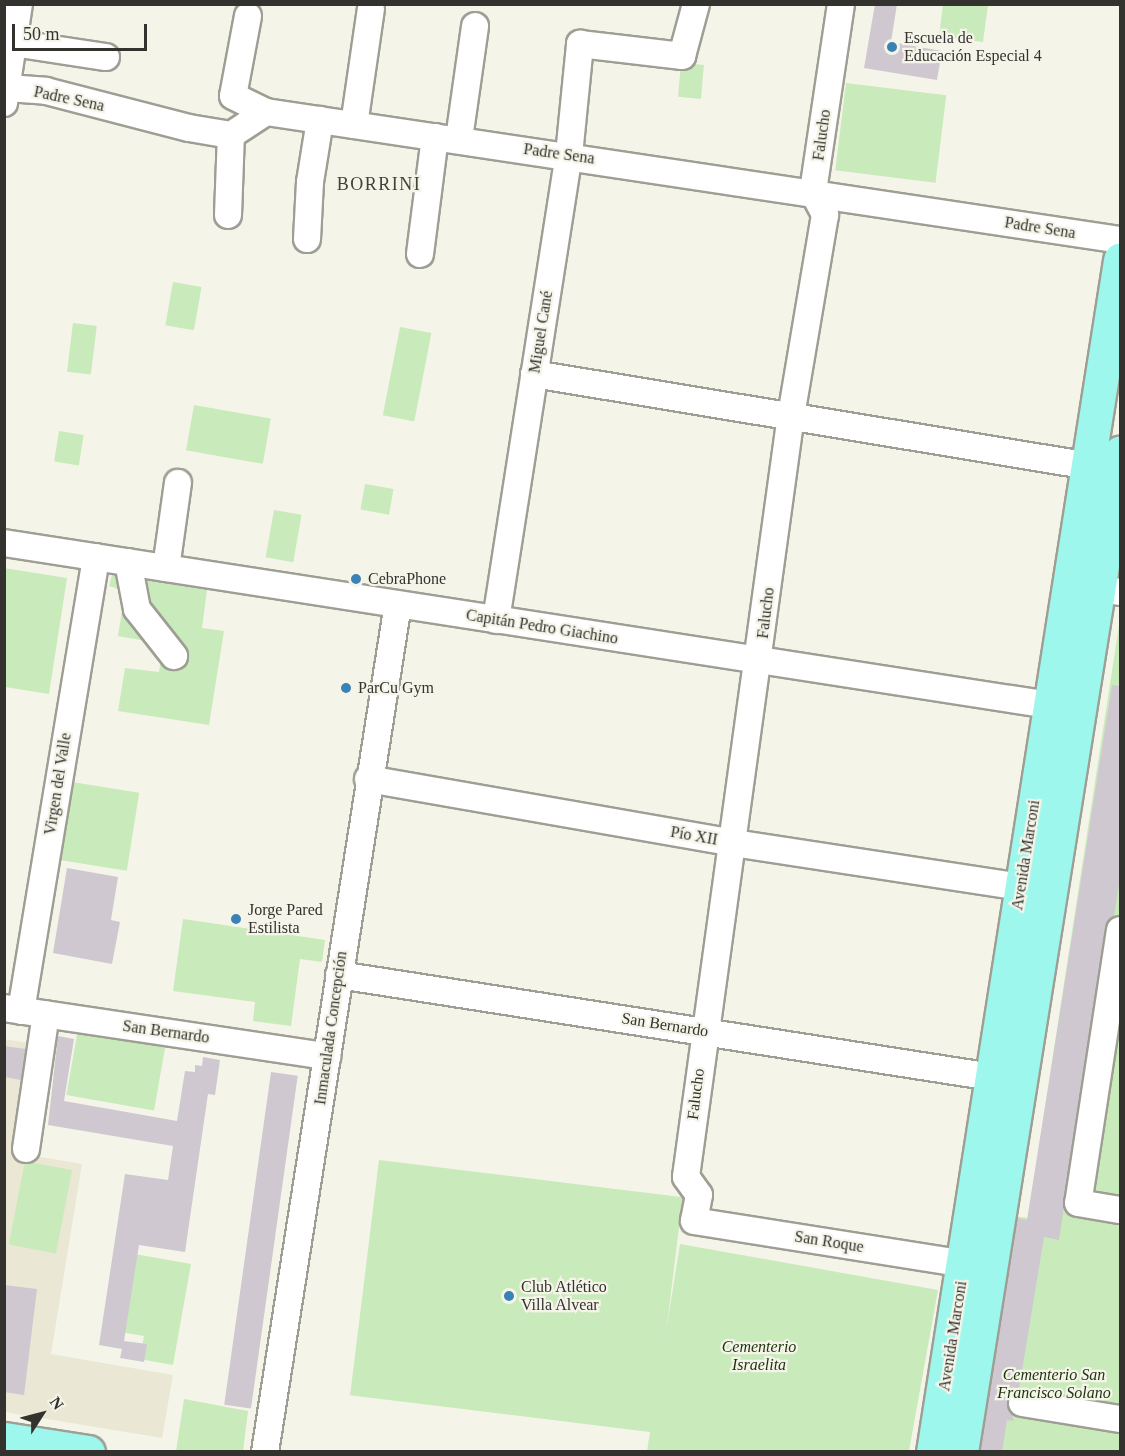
<!DOCTYPE html>
<meta charset="utf-8">
<style>
body{margin:0}
#map{position:relative;width:1125px;height:1456px;overflow:hidden;background:#f5f4e9;font-family:Georgia,serif}
div>[style]{position:absolute}
.built>*{inset:0;background:#eae7d5}
.green>*{inset:0;background:#c9eabb;transform-origin:0 0}
.building>*{inset:0;background:#cfc8d0;transform-origin:0 0}
.roads{filter:drop-shadow(2px 0 #9f9e94) drop-shadow(-2px 0 #9f9e94) drop-shadow(0 2px #9f9e94) drop-shadow(0 -2px #9f9e94)}
.minor>*{height:26px;margin:-13px;padding:0 13px;transform-origin:13px;border-radius:13px;background:#fff}
.major>*{height:33px;margin:-16.5px;padding:0 16.5px;transform-origin:16.5px;border-radius:16.5px;background:#9df7ed}
.dots>*{width:16px;height:16px;translate:-50% -50%;box-sizing:border-box;border:3px solid #f5f4e9;border-radius:50%}
span{translate:-50% -50%;white-space:nowrap;text-align:center;line-height:1.15;-webkit-text-stroke:4.5px #f5f4e9;paint-order:stroke}
.poi-label{font-size:16px;color:#33322e}
.left{translate:0 -50%;text-align:left}
.street-label{font-size:16px;color:#33322e}
.park-label{font-size:16px;color:#1b330d;font-style:italic}
.neighbourhood-label{font-size:18px;color:#434239;letter-spacing:1.5px}
.frame{position:absolute;inset:0;border:6px solid #33322e;pointer-events:none}
.north{position:absolute;left:12px;top:1384px;width:60px;height:60px;-webkit-text-stroke:4px #f5f4e9;paint-order:stroke;rotate:54deg;font-size:16px;font-weight:700;line-height:24px;text-align:center;color:#33322e}
.north::after{content:'';display:block;margin:auto;width:21px;height:27px;background:#33322e;clip-path:polygon(50% 0,100% 100%,50% 72%,0 100%)}
.scale{position:absolute;left:12px;top:24px;width:135px;height:27px;box-sizing:border-box;border:3px solid #33322e;border-top:0;padding-left:8px;font-size:18px;line-height:21px;white-space:nowrap;color:#33322e;-webkit-text-stroke:4px #f5f4e9;paint-order:stroke}
</style>
<div id="map">
<div class="built">
<div style="clip-path:polygon(4px 1039px,40px 1045px,23px 1154px,82px 1164px,51px 1354px,173px 1375px,162px 1438px,5px 1412px)"></div>
</div>
<div class="green">
<div style="clip-path:polygon(943px 5px,988px 5px,983px 42px,939px 36px)"></div>
<div style="left:681px;top:63px;width:23px;height:34px;rotate:5deg"></div>
<div style="left:846px;top:83px;width:101px;height:88px;rotate:7deg"></div>
<div style="left:173px;top:282px;width:29px;height:44px;rotate:10deg"></div>
<div style="left:73px;top:323px;width:24px;height:49px;rotate:7deg"></div>
<div style="left:400px;top:327px;width:32px;height:90px;rotate:11deg"></div>
<div style="left:194px;top:405px;width:78px;height:46px;rotate:10deg"></div>
<div style="left:59px;top:431px;width:25px;height:31px;rotate:9deg"></div>
<div style="left:365px;top:484px;width:29px;height:26px;rotate:10deg"></div>
<div style="left:274px;top:510px;width:28px;height:48px;rotate:10deg"></div>
<div style="clip-path:polygon(4px 568px,67px 578px,49px 694px,5px 687px)"></div>
<div style="clip-path:polygon(112px 575px,207px 590px,202px 628px,224px 631px,209px 725px,118px 711px,125px 668px,159px 672px,163px 644px,118px 636px,125px 591px,109px 586px)"></div>
<div style="clip-path:polygon(1120px 619px,1120px 1451px,977px 1452px,1014px 1216px,1028px 1218px)"></div>
<div style="left:72px;top:782px;width:68px;height:79px;rotate:9deg"></div>
<div style="clip-path:polygon(183px 919px,325px 940px,322px 962px,300px 959px,291px 1026px,253px 1021px,255px 1002px,173px 991px)"></div>
<div style="left:78px;top:1029px;width:89px;height:67px;rotate:10deg"></div>
<div style="left:379px;top:1160px;width:306px;height:237px;rotate:7deg"></div>
<div style="left:25px;top:1161px;width:48px;height:85px;rotate:11deg"></div>
<div style="clip-path:polygon(680px 1244px,938px 1290px,909px 1451px,647px 1451px)"></div>
<div style="clip-path:polygon(135px 1254px,191px 1264px,173px 1365px,140px 1359px,144px 1336px,121px 1332px)"></div>
<div style="clip-path:polygon(184px 1399px,248px 1411px,243px 1451px,176px 1451px)"></div>
</div>
<div class="building">
<div style="clip-path:polygon(875px 4px,897px 4px,891px 42px,942px 51px,937px 80px,864px 68px)"></div>
<div style="clip-path:polygon(1112px 685px,1120px 686px,1120px 878px,1114px 916px,1105px 928px,1059px 1240px,1044px 1237px,1019px 1389px,1007px 1401px,1014px 1421px,1007px 1420px,1002px 1452px,980px 1452px,1017px 1218px,1027px 1220px)"></div>
<div style="clip-path:polygon(67px 868px,118px 877px,111px 920px,120px 922px,112px 964px,53px 953px)"></div>
<div style="clip-path:polygon(58px 1036px,74px 1039px,64px 1101px,177px 1121px,185px 1071px,195px 1072px,195px 1065px,202px 1066px,203px 1057px,220px 1060px,215px 1095px,208px 1094px,185px 1252px,139px 1245px,124px 1341px,147px 1344px,144px 1362px,120px 1358px,122px 1349px,99px 1345px,125px 1174px,168px 1180px,173px 1146px,48px 1125px)"></div>
<div style="clip-path:polygon(4px 1046px,26px 1049px,21px 1080px,4px 1077px)"></div>
<div style="left:271px;top:1072px;width:27px;height:336px;rotate:8deg"></div>
<div style="clip-path:polygon(4px 1285px,37px 1289px,24px 1395px,4px 1392px)"></div>
</div>
<div class="roads">
<div class="minor">
<div style="left:841px;top:4px;width:190px;rotate:98.5deg"></div>
<div style="left:813px;top:192px;width:26px;rotate:62deg"></div>
<div style="left:825px;top:215px;width:203px;rotate:99.6deg"></div>
<div style="left:791px;top:415px;width:769px;rotate:97.85deg"></div>
<div style="left:686px;top:1177px;width:22px;rotate:54deg"></div>
<div style="left:699px;top:1195px;width:26px;rotate:101deg"></div>
<div style="left:694px;top:1221px;width:274px;rotate:9deg"></div>
<div style="left:248px;top:16px;width:81px;rotate:100.6deg"></div>
<div style="left:233px;top:96px;width:37px;rotate:26deg"></div>
<div style="left:13px;top:43px;width:94px;rotate:8.6deg"></div>
<div style="left:7px;top:88px;width:39px;rotate:4deg"></div>
<div style="left:46px;top:91px;width:148px;rotate:14.5deg"></div>
<div style="left:189px;top:128px;width:43px;rotate:9.5deg"></div>
<div style="left:231px;top:135px;width:42px;rotate:-33.3deg"></div>
<div style="left:266px;top:112px;width:864px;rotate:8.52deg"></div>
<div style="left:4px;top:103px;width:100px;rotate:-81.4deg"></div>
<div style="left:354px;top:125px;width:117px;rotate:-81.7deg"></div>
<div style="left:459px;top:139px;width:114px;rotate:-81.9deg"></div>
<div style="left:228px;top:215px;width:80px;rotate:-87.9deg"></div>
<div style="left:307px;top:239px;width:57px;rotate:-87deg"></div>
<div style="left:310px;top:182px;width:63px;rotate:-80.8deg"></div>
<div style="left:420px;top:254px;width:118px;rotate:-82.7deg"></div>
<div style="left:534px;top:374px;width:564px;rotate:9.4deg"></div>
<div style="left:4px;top:543px;width:1077px;rotate:8.81deg"></div>
<div style="left:128px;top:562px;width:48px;rotate:79.2deg"></div>
<div style="left:137px;top:609px;width:60px;rotate:51.8deg"></div>
<div style="left:166px;top:568px;width:86px;rotate:-82deg"></div>
<div style="left:1080px;top:586px;width:40px;rotate:8.5deg"></div>
<div style="left:496px;top:620px;width:471px;rotate:-81.1deg"></div>
<div style="left:569px;top:155px;width:112px;rotate:-84.3deg"></div>
<div style="left:580px;top:44px;width:103px;rotate:6.7deg"></div>
<div style="left:682px;top:56px;width:54px;rotate:-74.9deg"></div>
<div style="left:368px;top:779px;width:372px;rotate:9.9deg"></div>
<div style="left:734px;top:843px;width:290px;rotate:8.7deg"></div>
<div style="left:1120px;top:930px;width:276px;rotate:98.7deg"></div>
<div style="left:1078px;top:1203px;width:43px;rotate:9.5deg"></div>
<div style="left:339px;top:975px;width:661px;rotate:8.88deg"></div>
<div style="left:4px;top:1008px;width:327px;rotate:8.5deg"></div>
<div style="left:21px;top:1011px;width:460px;rotate:-80.6deg"></div>
<div style="left:26px;top:1149px;width:136px;rotate:-81.6deg"></div>
<div style="left:1022px;top:1403px;width:99px;rotate:9.3deg"></div>
<div style="left:265px;top:1452px;width:858px;rotate:-81.09deg"></div>
</div>
<div class="major">
<div style="left:4px;top:1439px;width:85px;rotate:8.8deg"></div>
<div style="left:933px;top:1452px;width:1207px;rotate:-81.08deg"></div>
<div style="left:961px;top:1452px;width:1012px;rotate:-80.96deg"></div>
</div>
</div>
<div class="dots">
<div style="left:892px;top:47px;background:#3a82b6"></div>
<div style="left:356px;top:579px;background:#3a82b6"></div>
<div style="left:346px;top:688px;background:#3a82b6"></div>
<div style="left:236px;top:919px;background:#3a82b6"></div>
<div style="left:509px;top:1296px;background:#3a82b6"></div>
</div>
<div class="poi-label">
<span class="left" style="left:904px;top:47px">Escuela de<br>Educación Especial 4</span>
<span class="left" style="left:368px;top:579px">CebraPhone</span>
<span class="left" style="left:358px;top:688px">ParCu Gym</span>
<span class="left" style="left:248px;top:919px">Jorge Pared<br>Estilista</span>
<span class="left" style="left:521px;top:1296px">Club Atlético<br>Villa Alvear</span>
</div>
<div class="street-label">
<span style="left:69px;top:99px;rotate:12deg">Padre Sena</span>
<span style="left:822px;top:135px;rotate:-82deg">Falucho</span>
<span style="left:559px;top:154px;rotate:8deg">Padre Sena</span>
<span style="left:1040px;top:228px;rotate:9deg">Padre Sena</span>
<span style="left:541px;top:332px;rotate:-81deg">Miguel Cané</span>
<span style="left:766px;top:613px;rotate:-83deg">Falucho</span>
<span style="left:542px;top:627px;rotate:9deg">Capitán Pedro Giachino</span>
<span style="left:58px;top:784px;rotate:-81deg">Virgen del Valle</span>
<span style="left:694px;top:836px;rotate:10deg">Pío XII</span>
<span style="left:1026px;top:855px;rotate:-81deg">Avenida Marconi</span>
<span style="left:665px;top:1025px;rotate:9deg">San Bernardo</span>
<span style="left:331px;top:1028px;rotate:-82deg">Inmaculada Concepción</span>
<span style="left:166px;top:1032px;rotate:8deg">San Bernardo</span>
<span style="left:696px;top:1094px;rotate:-83deg">Falucho</span>
<span style="left:829px;top:1242px;rotate:9deg">San Roque</span>
<span style="left:953px;top:1336px;rotate:-81deg">Avenida Marconi</span>
</div>
<div class="park-label">
<span style="left:759px;top:1356px">Cementerio<br>Israelita</span>
<span style="left:1054px;top:1384px">Cementerio San<br>Francisco Solano</span>
</div>
<div class="neighbourhood-label">
<span style="left:379px;top:184px">BORRINI</span>
</div>
<div class="frame"></div>
<div class="north">N</div>
<div class="scale">50 m</div>
</div>
